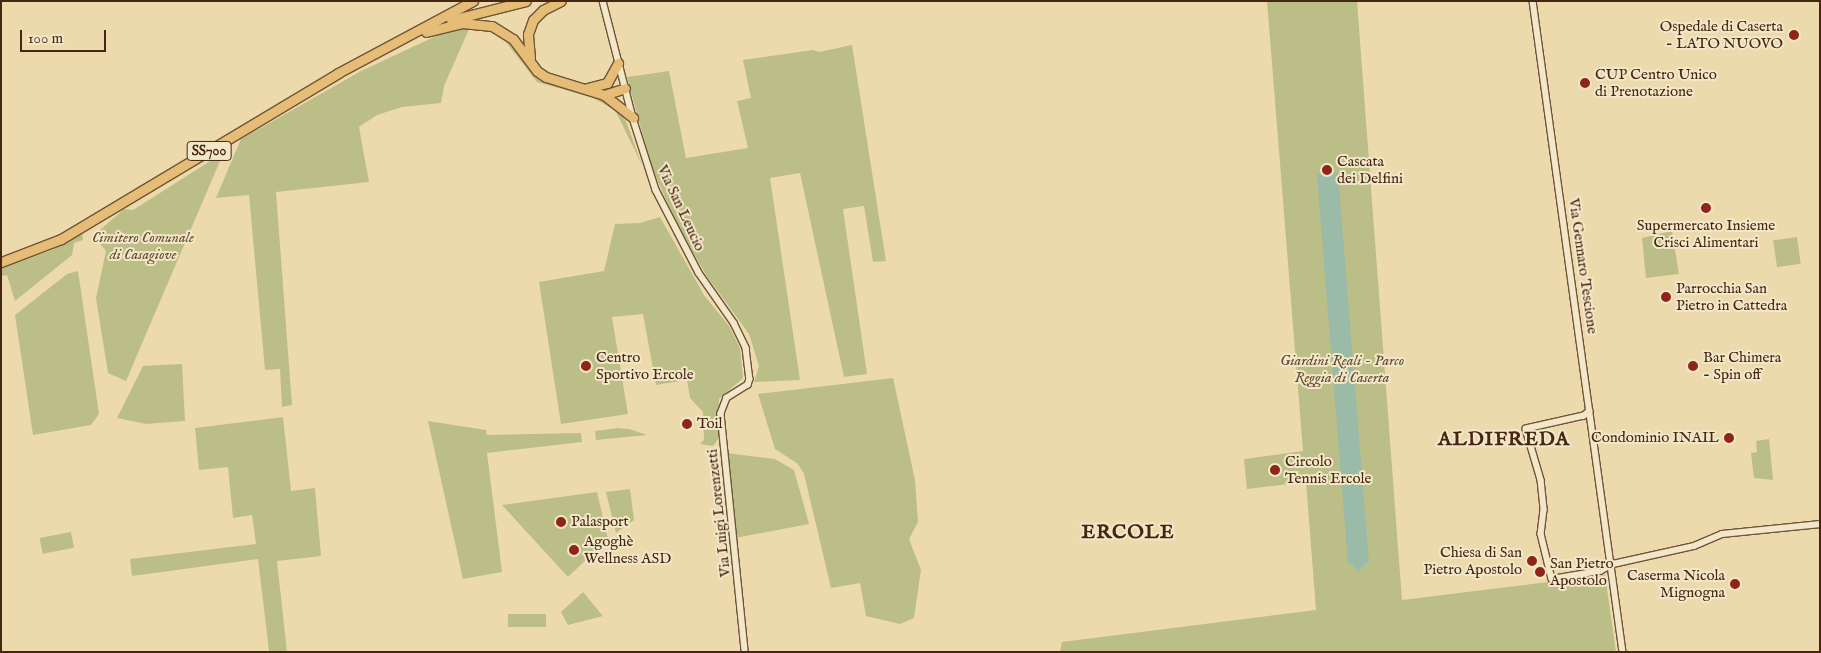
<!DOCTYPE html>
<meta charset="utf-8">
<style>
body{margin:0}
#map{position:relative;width:1821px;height:653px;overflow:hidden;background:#eddaac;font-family:"IM FELL English",serif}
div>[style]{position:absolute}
.green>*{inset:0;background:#bcbe87;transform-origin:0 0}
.water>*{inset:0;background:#99bba7}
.roads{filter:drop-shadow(1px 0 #705338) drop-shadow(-1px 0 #705338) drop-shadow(0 1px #705338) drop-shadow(0 -1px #705338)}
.minor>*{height:5.5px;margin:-2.75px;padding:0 2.75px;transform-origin:2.75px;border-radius:2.75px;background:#f3e7c9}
.highway>*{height:9px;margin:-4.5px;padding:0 4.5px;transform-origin:4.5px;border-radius:4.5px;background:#e6bd76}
.dots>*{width:14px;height:14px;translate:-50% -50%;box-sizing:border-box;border:2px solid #f3e7c9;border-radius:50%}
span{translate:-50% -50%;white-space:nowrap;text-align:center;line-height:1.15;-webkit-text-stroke:4px #f3e7c9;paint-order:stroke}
.shield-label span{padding:1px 4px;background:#f3e7c9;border:1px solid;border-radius:4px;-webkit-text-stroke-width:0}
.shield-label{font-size:14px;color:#472611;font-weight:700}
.poi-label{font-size:15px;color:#472611}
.right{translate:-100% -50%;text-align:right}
.left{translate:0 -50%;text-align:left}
.street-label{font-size:15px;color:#472611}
.park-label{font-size:15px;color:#644c2e;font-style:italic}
.district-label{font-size:20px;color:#472611;font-weight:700;letter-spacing:1px}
.frame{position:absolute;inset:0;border:2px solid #472611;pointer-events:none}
.scale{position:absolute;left:20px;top:30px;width:86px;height:22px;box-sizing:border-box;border:2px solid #472611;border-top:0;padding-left:6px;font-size:15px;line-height:18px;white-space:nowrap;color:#472611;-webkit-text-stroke:4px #f3e7c9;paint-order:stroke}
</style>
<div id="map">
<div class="green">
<div style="clip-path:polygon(1267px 1px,1357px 1px,1402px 600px,1605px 575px,1616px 652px,1060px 652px,1062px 642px,1316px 610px,1306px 482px,1247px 489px,1244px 459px,1303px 451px)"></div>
<div style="clip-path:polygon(470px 26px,494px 29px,503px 35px,538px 79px,606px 99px,616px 107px,626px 121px,642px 165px,615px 110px,593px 98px,537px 82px,502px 37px,492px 30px,470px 27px,444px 86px,441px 103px,402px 107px,377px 115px,359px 127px,369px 182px,276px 192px,292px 405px,282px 407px,280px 369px,265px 370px,249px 195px,216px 198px,241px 139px,361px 71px,449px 30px)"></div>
<div style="clip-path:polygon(852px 45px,886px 261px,873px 262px,864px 206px,843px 209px,867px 374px,844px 377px,800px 173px,770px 178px,800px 380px,754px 382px,759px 366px,749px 334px,706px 275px,676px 222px,651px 166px,627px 77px,669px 71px,686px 158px,748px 148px,737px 101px,751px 98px,743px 60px,813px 50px,819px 52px)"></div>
<div style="clip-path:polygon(215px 158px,220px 161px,126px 381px,108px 373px,96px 298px,106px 251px,93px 236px,124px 209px,133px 210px)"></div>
<div style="clip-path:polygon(660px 217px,704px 295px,729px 326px,740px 348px,743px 378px,719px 399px,719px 438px,713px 446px,700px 444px,704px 440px,703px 412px,690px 398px,687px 380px,656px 385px,643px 314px,612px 317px,628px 414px,561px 424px,539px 282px,604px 271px,615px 224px,640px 223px)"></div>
<div style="clip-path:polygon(1672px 231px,1679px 274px,1646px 278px,1642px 238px)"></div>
<div style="clip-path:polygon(82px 233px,83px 240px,74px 243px,72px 255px,15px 301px,7px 275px,1px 276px,1px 268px,52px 250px)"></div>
<div style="left:1797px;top:237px;width:27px;height:24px;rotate:82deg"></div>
<div style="clip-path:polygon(78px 271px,99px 414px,91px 425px,33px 435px,15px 315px,67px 274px)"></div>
<div style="clip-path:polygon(182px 364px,185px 421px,146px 424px,117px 418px,143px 366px)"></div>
<div style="clip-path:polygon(893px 378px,915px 480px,918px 522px,909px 539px,921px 570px,914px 618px,900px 624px,866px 616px,860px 583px,831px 588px,804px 474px,798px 464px,775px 449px,758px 394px)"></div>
<div style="clip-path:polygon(283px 417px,291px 491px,315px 488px,321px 556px,277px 561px,287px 652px,264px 652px,269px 651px,258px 559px,132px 576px,130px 559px,256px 544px,252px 515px,233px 518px,228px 467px,199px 470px,195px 428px)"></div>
<div style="clip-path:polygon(428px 421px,486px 430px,487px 435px,581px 433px,582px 442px,487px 453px,502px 572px,463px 579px)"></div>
<div style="clip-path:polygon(618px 428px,629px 429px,647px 435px,596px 440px,595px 431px)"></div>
<div style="clip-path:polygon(1769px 439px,1773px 480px,1754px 478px,1751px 453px,1757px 452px,1756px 441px)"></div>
<div style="clip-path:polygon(727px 453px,775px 459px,794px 470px,809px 524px,735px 538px)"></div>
<div style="clip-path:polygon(630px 489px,634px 520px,616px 533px,606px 492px)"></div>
<div style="clip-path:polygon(597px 492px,608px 539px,568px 577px,502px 505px)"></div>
<div style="left:71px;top:532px;width:16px;height:32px;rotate:79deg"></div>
<div style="clip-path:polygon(583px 592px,603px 616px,568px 625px,561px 612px)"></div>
<div style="left:546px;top:614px;width:13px;height:38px;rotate:90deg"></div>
</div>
<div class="water">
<div style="clip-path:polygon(1328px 170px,1338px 173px,1369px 563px,1365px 563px,1359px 572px,1352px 564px,1348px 564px,1317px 175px)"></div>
</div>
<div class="roads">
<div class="minor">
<div style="left:603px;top:1px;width:121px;rotate:75.6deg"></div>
<div style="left:633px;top:118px;width:76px;rotate:72.3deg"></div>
<div style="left:656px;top:190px;width:93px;rotate:62.6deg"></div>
<div style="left:699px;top:273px;width:61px;rotate:55deg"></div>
<div style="left:734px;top:323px;width:28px;rotate:64deg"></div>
<div style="left:746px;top:348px;width:31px;rotate:83deg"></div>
<div style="left:750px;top:379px;width:6px;rotate:108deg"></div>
<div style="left:748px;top:385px;width:25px;rotate:148deg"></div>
<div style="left:727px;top:398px;width:17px;rotate:111deg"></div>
<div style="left:721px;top:414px;width:239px;rotate:84.2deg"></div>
<div style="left:1533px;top:1px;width:657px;rotate:82.13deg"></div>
<div style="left:1590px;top:411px;width:8px;rotate:140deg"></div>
<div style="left:1584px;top:416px;width:59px;rotate:167.4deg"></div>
<div style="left:1526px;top:429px;width:53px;rotate:73.6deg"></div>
<div style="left:1541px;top:480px;width:30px;rotate:84deg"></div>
<div style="left:1544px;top:510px;width:24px;rotate:97deg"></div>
<div style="left:1541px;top:534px;width:46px;rotate:76.3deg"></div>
<div style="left:1552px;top:579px;width:49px;rotate:-9.5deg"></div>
<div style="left:1600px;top:571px;width:15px;rotate:-28deg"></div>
<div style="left:1613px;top:564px;width:83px;rotate:-12.5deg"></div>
<div style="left:1694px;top:546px;width:30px;rotate:-23deg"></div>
<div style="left:1722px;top:534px;width:99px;rotate:-5.8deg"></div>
</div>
<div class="highway">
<div style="left:451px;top:20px;width:77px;rotate:-14.2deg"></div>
<div style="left:426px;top:32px;width:37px;rotate:-14deg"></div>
<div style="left:462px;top:23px;width:30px;rotate:6deg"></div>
<div style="left:492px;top:26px;width:25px;rotate:32deg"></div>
<div style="left:513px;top:39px;width:40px;rotate:53deg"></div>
<div style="left:537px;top:71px;width:11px;rotate:34deg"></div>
<div style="left:546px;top:77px;width:61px;rotate:17.2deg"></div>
<div style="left:604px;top:95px;width:37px;rotate:38deg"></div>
<div style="left:530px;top:58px;width:24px;rotate:-95deg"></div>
<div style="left:528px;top:34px;width:15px;rotate:-70deg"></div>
<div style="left:533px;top:20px;width:14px;rotate:-45deg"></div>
<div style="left:543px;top:10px;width:20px;rotate:-27deg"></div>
<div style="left:587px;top:88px;width:21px;rotate:-14deg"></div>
<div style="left:607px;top:83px;width:23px;rotate:-61deg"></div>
<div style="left:604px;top:95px;width:22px;rotate:-18deg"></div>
<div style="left:1px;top:262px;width:64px;rotate:-21deg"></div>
<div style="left:61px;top:239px;width:323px;rotate:-30.9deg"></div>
<div style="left:338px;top:73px;width:153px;rotate:-28.1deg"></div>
</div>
</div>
<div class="dots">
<div style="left:1794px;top:35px;background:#8f2418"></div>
<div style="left:1585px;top:83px;background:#8f2418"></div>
<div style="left:1327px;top:170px;background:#8f2418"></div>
<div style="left:1706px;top:208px;background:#8f2418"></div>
<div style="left:1666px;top:297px;background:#8f2418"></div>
<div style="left:586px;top:366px;background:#8f2418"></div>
<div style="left:1693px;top:366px;background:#8f2418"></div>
<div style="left:687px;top:424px;background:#8f2418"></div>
<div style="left:1729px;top:438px;background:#8f2418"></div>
<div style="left:1275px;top:470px;background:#8f2418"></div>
<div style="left:561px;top:522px;background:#8f2418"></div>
<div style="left:574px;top:550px;background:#8f2418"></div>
<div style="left:1532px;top:561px;background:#8f2418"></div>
<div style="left:1540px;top:572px;background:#8f2418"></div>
<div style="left:1735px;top:584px;background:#8f2418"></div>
</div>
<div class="shield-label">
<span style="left:209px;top:151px">SS700</span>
</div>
<div class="poi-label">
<span class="right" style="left:1783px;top:35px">Ospedale di Caserta<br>- LATO NUOVO</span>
<span class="left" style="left:1595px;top:83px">CUP Centro Unico<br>di Prenotazione</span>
<span class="left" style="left:1337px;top:170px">Cascata<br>dei Delfini</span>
<span style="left:1706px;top:234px">Supermercato Insieme<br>Crisci Alimentari</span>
<span class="left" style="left:1676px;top:297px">Parrocchia San<br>Pietro in Cattedra</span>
<span class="left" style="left:596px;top:366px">Centro<br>Sportivo Ercole</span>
<span class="left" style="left:1703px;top:366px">Bar Chimera<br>- Spin off</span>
<span class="left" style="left:697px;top:424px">Toil</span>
<span class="right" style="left:1719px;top:438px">Condominio INAIL</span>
<span class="left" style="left:1285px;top:470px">Circolo<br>Tennis Ercole</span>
<span class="left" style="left:571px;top:522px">Palasport</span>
<span class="left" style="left:584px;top:550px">Agoghè<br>Wellness ASD</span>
<span class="right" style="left:1522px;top:561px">Chiesa di San<br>Pietro Apostolo</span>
<span class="left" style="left:1550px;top:572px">San Pietro<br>Apostolo</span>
<span class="right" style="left:1725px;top:584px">Caserma Nicola<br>Mignogna</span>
</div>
<div class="street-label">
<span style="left:681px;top:208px;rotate:65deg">Via San Leucio</span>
<span style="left:1583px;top:266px;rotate:82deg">Via Gennaro Tescione</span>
<span style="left:719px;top:513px;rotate:-96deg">Via Luigi Lorenzetti</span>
</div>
<div class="park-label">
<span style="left:143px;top:246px">Cimitero Comunale<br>di Casagiove</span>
<span style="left:1342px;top:369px">Giardini Reali - Parco<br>Reggia di Caserta</span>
</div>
<div class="district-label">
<span style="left:1504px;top:439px">ALDIFREDA</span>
<span style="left:1128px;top:532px">ERCOLE</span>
</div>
<div class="frame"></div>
<div class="scale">100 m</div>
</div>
